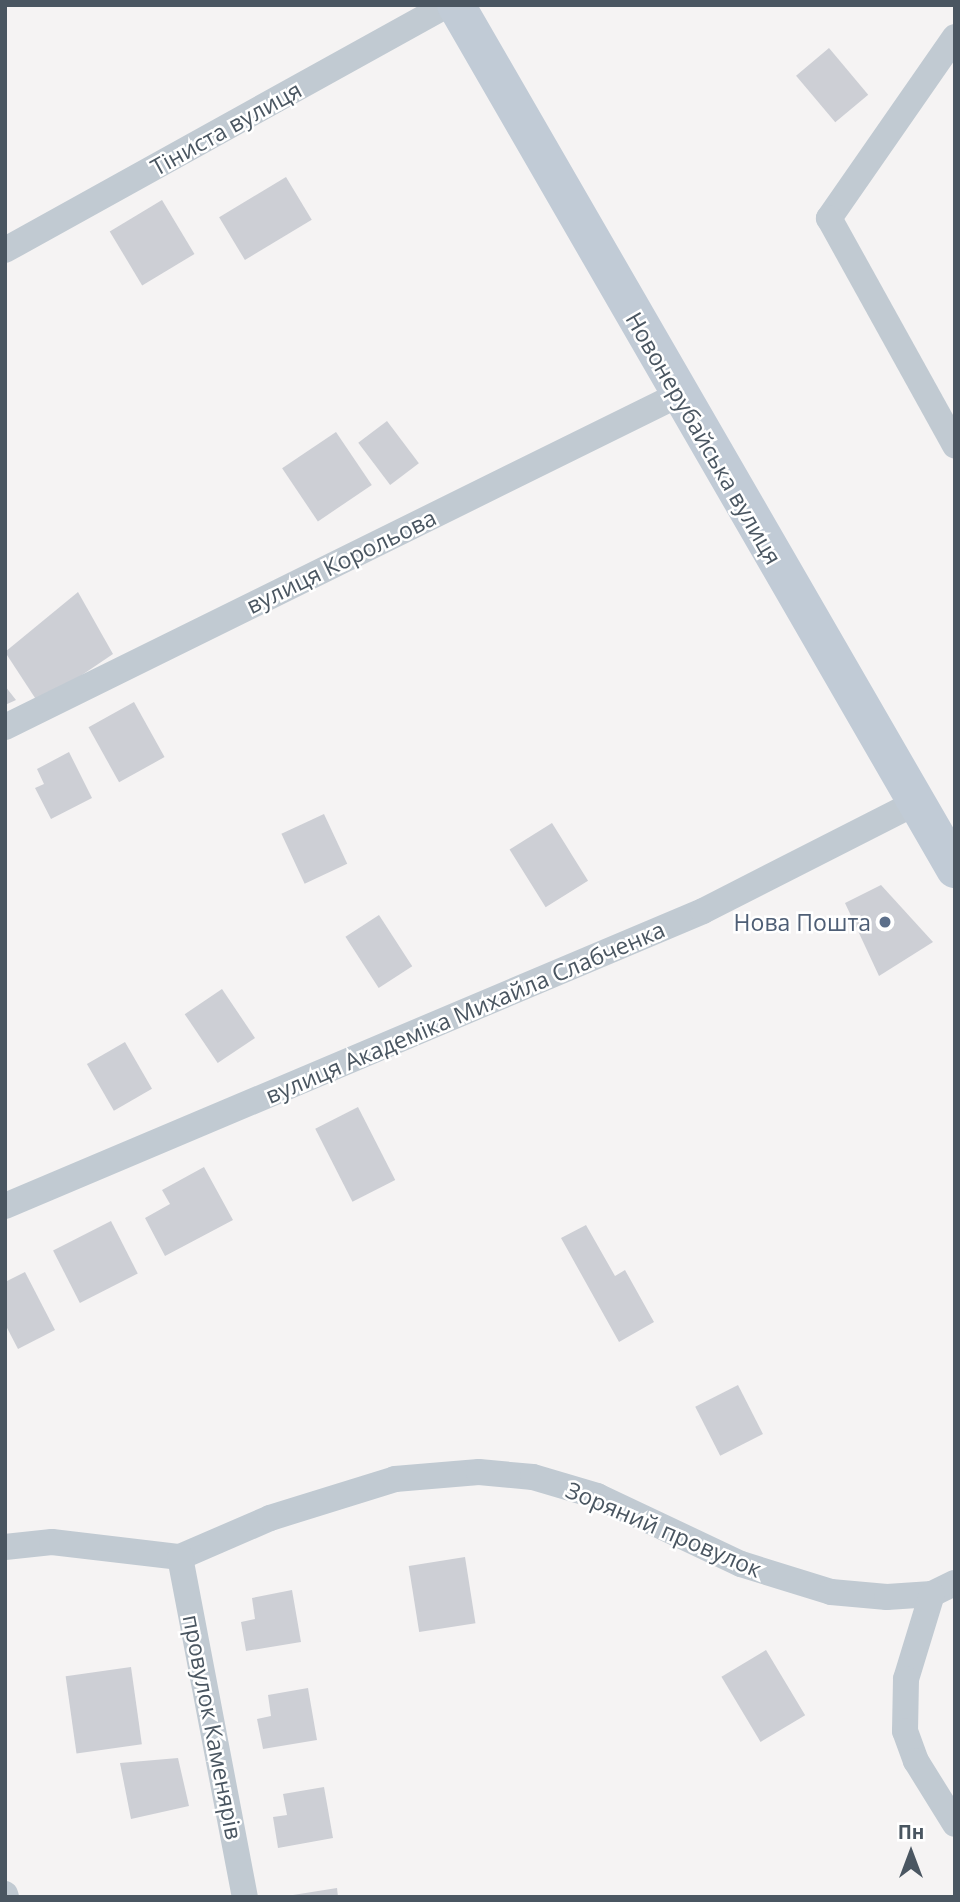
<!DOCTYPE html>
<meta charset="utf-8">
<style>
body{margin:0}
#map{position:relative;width:960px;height:1902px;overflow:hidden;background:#f5f3f3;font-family:"Open Sans",sans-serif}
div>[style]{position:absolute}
.building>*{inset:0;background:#cdcfd5;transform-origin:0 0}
.street>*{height:26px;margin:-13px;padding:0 13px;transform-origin:13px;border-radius:13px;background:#c1cad2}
.secondary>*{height:38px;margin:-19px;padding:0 19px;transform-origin:19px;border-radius:19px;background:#c1cbd6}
.dots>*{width:19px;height:19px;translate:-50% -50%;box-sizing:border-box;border:4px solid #fff;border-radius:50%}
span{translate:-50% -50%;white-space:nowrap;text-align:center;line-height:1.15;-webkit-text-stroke:5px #fff;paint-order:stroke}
.street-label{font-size:23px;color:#4a5661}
.service-label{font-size:23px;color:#4e5e75}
.right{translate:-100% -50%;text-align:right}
.frame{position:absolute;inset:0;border:7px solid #4a5661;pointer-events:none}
.north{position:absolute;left:876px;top:1818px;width:70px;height:70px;-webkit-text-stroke:5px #fff;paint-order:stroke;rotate:0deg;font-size:19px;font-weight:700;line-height:28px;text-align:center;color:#4a5661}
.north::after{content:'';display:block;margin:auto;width:24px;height:32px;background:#4a5661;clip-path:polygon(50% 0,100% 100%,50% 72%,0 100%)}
</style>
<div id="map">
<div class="building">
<div style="left:829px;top:48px;width:61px;height:43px;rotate:50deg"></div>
<div style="left:286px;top:177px;width:50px;height:78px;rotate:59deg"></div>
<div style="left:162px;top:200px;width:63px;height:61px;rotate:59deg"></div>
<div style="left:387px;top:421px;width:53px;height:36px;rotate:53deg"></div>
<div style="left:336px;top:432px;width:64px;height:65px;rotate:56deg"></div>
<div style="clip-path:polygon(78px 592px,113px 654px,39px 704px,5px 652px)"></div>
<div style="clip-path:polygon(5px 686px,16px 700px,5px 705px)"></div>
<div style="left:134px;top:702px;width:63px;height:52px;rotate:61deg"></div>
<div style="clip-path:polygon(69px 752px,92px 798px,51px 819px,35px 788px,44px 784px,37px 769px)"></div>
<div style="left:324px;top:814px;width:55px;height:47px;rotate:65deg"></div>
<div style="left:552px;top:823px;width:68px;height:50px;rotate:58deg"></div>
<div style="clip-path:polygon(881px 885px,933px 942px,879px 976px,845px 903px)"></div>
<div style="left:379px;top:915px;width:61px;height:40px;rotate:57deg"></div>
<div style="left:222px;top:989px;width:59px;height:45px;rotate:56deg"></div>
<div style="left:125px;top:1042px;width:54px;height:44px;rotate:60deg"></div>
<div style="left:358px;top:1107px;width:82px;height:48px;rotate:63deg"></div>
<div style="clip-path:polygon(204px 1167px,233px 1220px,165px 1256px,145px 1218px,170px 1204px,162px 1190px)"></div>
<div style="left:111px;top:1221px;width:59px;height:65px;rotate:63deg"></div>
<div style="clip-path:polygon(586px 1225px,615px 1276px,625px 1270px,654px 1322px,619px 1342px,561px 1238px)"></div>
<div style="clip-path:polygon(25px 1272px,55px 1330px,18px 1349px,5px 1324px,5px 1282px)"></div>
<div style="left:738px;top:1385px;width:55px;height:48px;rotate:63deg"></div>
<div style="left:465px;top:1557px;width:67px;height:57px;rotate:81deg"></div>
<div style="clip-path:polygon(292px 1590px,301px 1642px,246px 1651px,241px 1622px,255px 1619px,252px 1598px)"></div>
<div style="left:766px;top:1650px;width:76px;height:52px;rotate:59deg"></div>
<div style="left:131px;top:1667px;width:78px;height:66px;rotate:82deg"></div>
<div style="clip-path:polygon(308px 1688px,317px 1740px,263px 1749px,257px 1719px,271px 1716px,268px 1695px)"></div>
<div style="clip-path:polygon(178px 1758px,189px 1806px,131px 1819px,120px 1763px)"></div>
<div style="clip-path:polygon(324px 1787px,333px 1838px,278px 1848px,273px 1817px,287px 1815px,283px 1794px)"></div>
<div style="clip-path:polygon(337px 1888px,338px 1897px,293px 1897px,293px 1895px)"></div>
</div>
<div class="street">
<div style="left:955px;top:37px;width:221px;rotate:124.8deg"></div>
<div style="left:829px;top:218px;width:260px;rotate:61deg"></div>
<div style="left:5px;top:250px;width:505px;rotate:-29deg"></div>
<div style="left:5px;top:727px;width:750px;rotate:-26.26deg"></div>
<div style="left:5px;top:1206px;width:758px;rotate:-22.91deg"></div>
<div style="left:703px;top:911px;width:240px;rotate:-27deg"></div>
<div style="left:5px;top:1547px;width:47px;rotate:-6.1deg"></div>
<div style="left:52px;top:1542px;width:129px;rotate:6.7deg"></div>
<div style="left:180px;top:1557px;width:98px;rotate:-23.4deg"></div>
<div style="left:270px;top:1518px;width:131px;rotate:-17.3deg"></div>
<div style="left:395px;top:1479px;width:84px;rotate:-4.8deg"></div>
<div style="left:479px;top:1472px;width:54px;rotate:5.3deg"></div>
<div style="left:533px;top:1477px;width:67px;rotate:16.5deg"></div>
<div style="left:597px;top:1496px;width:159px;rotate:25.3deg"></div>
<div style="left:741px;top:1564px;width:94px;rotate:17.3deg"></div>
<div style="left:831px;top:1592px;width:56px;rotate:5.1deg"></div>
<div style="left:887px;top:1597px;width:45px;rotate:-3.8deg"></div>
<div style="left:932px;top:1594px;width:25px;rotate:-26deg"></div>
<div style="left:180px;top:1557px;width:346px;rotate:79.2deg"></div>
<div style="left:932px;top:1594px;width:89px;rotate:107deg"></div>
<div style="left:906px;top:1679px;width:52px;rotate:91.1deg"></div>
<div style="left:905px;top:1731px;width:32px;rotate:70deg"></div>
<div style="left:916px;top:1761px;width:74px;rotate:58.2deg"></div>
<div style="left:5px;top:1894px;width:3px;rotate:72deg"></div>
</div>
<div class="secondary">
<div style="left:456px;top:5px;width:998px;rotate:59.99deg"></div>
</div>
<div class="dots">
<div style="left:885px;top:922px;background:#5c6f8a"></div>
</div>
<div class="street-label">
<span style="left:226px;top:128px;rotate:-29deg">Тіниста вулиця</span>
<span style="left:704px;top:438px;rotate:60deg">Новонерубайська вулиця</span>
<span style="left:341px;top:561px;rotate:-26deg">вулиця Корольова</span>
<span style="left:465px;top:1012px;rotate:-23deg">вулиця Академіка Михайла Слабченка</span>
<span style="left:664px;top:1529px;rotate:23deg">Зоряний провулок</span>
<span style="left:213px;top:1727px;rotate:79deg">провулок Каменярів</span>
</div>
<div class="service-label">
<span class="right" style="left:871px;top:922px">Нова Пошта</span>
</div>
<div class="frame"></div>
<div class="north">Пн</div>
</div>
